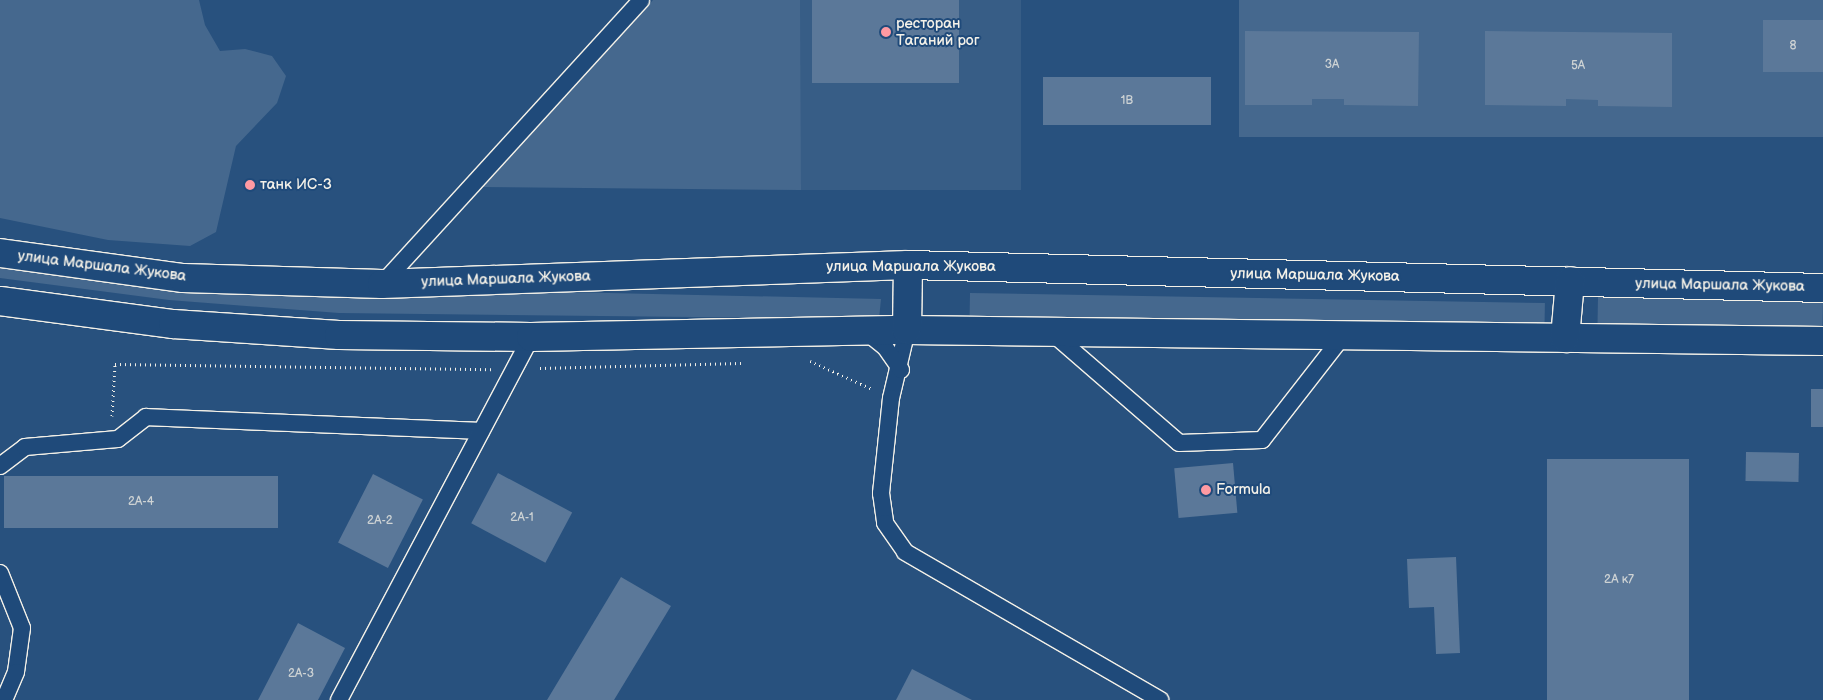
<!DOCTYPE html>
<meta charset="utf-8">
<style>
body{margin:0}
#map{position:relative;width:1823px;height:700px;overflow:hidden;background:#28517e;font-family:"Balsamiq Sans",sans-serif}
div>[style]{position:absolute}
.built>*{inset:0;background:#375d86;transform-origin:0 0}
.green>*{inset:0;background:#45688e;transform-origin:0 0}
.building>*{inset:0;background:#5b7899;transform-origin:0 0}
.path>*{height:3px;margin-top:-1.5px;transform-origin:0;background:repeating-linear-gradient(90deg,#f4f1e8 0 1px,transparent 0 5px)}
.roads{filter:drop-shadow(1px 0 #f4f1e8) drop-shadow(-1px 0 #f4f1e8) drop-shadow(0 1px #f4f1e8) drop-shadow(0 -1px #f4f1e8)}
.lane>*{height:16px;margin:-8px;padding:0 8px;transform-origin:8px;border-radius:8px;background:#1f4a7a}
.secondary>*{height:28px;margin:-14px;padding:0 14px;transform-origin:14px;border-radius:14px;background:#1f4a7a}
.dots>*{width:14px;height:14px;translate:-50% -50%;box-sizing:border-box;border:2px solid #1f4a7a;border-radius:50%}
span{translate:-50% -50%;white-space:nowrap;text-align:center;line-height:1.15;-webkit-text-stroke:4px #1f4a7a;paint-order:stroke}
.number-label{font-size:12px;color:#ced3d4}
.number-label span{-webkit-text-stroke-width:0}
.poi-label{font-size:15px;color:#f4f1e8}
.left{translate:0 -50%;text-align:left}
.street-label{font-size:15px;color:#f4f1e8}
</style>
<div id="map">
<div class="built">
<div style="left:800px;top:0;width:221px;height:190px"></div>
</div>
<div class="green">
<div style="clip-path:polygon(0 0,199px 0,205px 25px,220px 51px,245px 49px,272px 56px,286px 76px,277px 103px,236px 146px,216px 232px,190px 246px,108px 240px,0 218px)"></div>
<div style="clip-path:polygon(653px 0,800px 0,801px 190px,482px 187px)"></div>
<div style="left:1239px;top:0;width:584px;height:137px"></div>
<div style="clip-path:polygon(0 257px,339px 287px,881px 299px,879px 319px,339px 313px,169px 300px,0 278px)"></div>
<div style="left:970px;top:293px;width:575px;height:27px;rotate:1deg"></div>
<div style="left:1598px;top:296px;width:225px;height:33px;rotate:1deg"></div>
</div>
<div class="building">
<div style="left:812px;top:0;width:147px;height:83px"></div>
<div style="left:1763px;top:20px;width:60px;height:52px"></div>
<div style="clip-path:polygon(1245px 31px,1419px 32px,1418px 106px,1344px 105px,1344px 99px,1312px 99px,1312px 105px,1245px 105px)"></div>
<div style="clip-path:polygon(1485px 31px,1672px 33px,1672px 107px,1598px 106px,1598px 100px,1566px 99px,1566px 106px,1485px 105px)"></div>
<div style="left:1043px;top:77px;width:168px;height:48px"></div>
<div style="left:1811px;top:389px;width:12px;height:38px"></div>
<div style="left:1746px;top:452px;width:53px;height:29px;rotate:1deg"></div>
<div style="left:1689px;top:459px;width:241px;height:142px;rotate:90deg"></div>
<div style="left:1233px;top:463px;width:50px;height:59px;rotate:85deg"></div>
<div style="left:498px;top:473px;width:84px;height:57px;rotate:28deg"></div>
<div style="left:373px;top:474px;width:56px;height:77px;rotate:27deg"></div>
<div style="left:278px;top:476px;width:52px;height:274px;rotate:90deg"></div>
<div style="clip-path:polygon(1456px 557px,1460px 653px,1436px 654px,1434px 607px,1409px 608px,1407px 559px)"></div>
<div style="clip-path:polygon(621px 577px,671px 606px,614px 700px,547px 700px)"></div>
<div style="clip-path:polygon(298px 623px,345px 648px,318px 700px,258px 700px)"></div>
<div style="clip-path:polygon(912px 669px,972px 700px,896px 700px)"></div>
</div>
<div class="path">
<div style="left:810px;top:361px;width:68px;rotate:24.3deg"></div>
<div style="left:540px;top:368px;width:201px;rotate:-1.4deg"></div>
<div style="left:112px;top:416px;width:52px;rotate:-86.7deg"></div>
<div style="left:115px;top:364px;width:376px;rotate:0.8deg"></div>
</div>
<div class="roads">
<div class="lane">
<div style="left:382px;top:284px;width:384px;rotate:-47.6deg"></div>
<div style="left:907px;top:330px;width:70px;rotate:103.2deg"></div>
<div style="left:891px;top:398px;width:96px;rotate:96deg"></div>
<div style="left:881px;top:493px;width:30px;rotate:82deg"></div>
<div style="left:885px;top:523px;width:35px;rotate:55deg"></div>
<div style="left:905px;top:552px;width:295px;rotate:30.1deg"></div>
<div style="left:865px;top:331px;width:26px;rotate:39deg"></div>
<div style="left:885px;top:347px;width:28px;rotate:55deg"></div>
<div style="left:1051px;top:332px;width:169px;rotate:40.9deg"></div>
<div style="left:1179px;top:443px;width:83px;rotate:-2.1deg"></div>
<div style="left:1262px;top:440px;width:132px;rotate:-52.1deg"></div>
<div style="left:0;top:466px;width:31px;rotate:-37deg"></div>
<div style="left:25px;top:447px;width:93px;rotate:-4.9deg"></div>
<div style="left:118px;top:439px;width:36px;rotate:-38deg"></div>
<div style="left:146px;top:417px;width:335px;rotate:2.4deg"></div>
<div style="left:0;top:573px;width:59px;rotate:68.2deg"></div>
<div style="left:22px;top:628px;width:44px;rotate:97.8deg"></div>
<div style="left:16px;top:672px;width:30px;rotate:113deg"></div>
<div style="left:339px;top:700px;width:411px;rotate:-62.1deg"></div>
</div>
<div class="secondary">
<div style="left:0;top:253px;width:185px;rotate:7.8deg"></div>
<div style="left:183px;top:278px;width:199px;rotate:1.7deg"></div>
<div style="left:382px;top:284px;width:526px;rotate:-2.07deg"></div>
<div style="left:908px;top:265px;width:915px;rotate:1.44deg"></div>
<div style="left:0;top:301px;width:175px;rotate:7.6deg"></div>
<div style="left:173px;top:324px;width:166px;rotate:3.8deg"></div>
<div style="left:339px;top:335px;width:192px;rotate:0.6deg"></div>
<div style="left:531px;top:337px;width:376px;rotate:-1.1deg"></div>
<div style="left:907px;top:330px;width:916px;rotate:0.69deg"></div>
<div style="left:907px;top:330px;width:65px;rotate:-89.1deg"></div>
<div style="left:1565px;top:338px;width:57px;rotate:-85deg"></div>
</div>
</div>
<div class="dots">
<div style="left:886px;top:32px;background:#ff9aa2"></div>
<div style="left:250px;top:185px;background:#ff9aa2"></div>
<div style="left:1206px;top:490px;background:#ff9aa2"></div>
</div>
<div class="number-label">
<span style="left:1793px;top:46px">8</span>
<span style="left:1332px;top:65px">3А</span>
<span style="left:1578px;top:66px">5А</span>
<span style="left:1127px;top:101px">1В</span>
<span style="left:141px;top:502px">2А-4</span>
<span style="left:522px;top:518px">2А-1</span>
<span style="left:380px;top:521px">2А-2</span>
<span style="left:1619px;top:580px">2А к7</span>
<span style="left:301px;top:674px">2А-3</span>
</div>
<div class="poi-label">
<span class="left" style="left:896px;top:32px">ресторан<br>Таганий рог</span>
<span class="left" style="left:260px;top:185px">танк ИС-3</span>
<span class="left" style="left:1216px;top:490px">Formula</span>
</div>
<div class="street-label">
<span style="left:102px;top:266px;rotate:7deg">улица Маршала Жукова</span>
<span style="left:911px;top:267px">улица Маршала Жукова</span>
<span style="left:1315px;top:275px;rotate:1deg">улица Маршала Жукова</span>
<span style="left:506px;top:279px;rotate:-2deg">улица Маршала Жукова</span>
<span style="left:1720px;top:285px;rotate:1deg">улица Маршала Жукова</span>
</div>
</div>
